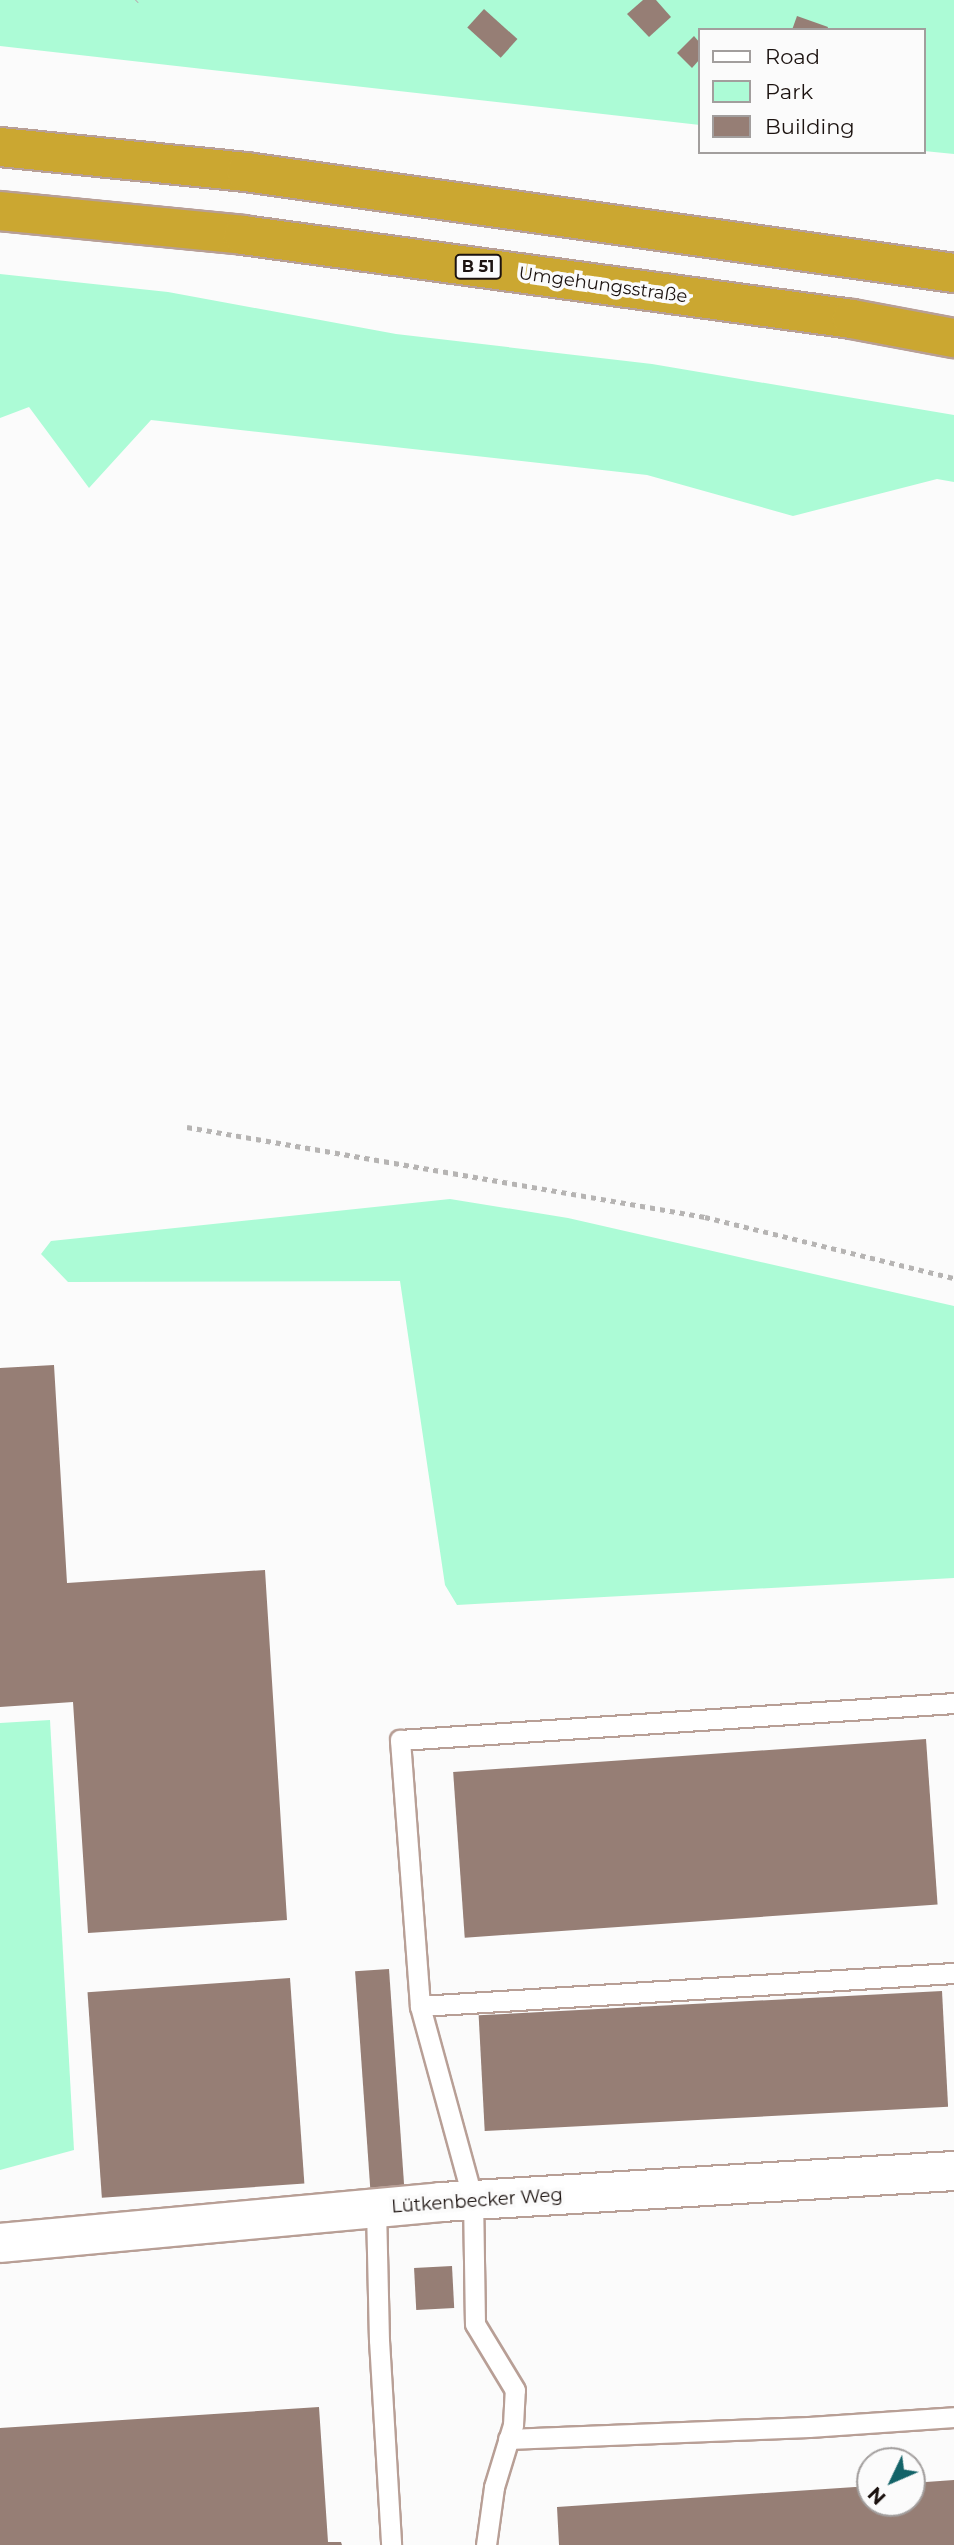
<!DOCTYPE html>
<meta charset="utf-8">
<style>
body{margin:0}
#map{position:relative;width:954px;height:2545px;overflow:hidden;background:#fbfbfb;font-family:Montserrat,sans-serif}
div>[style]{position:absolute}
.green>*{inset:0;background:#acfbd6}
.building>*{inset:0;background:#967e75;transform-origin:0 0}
.path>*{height:4.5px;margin-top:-2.25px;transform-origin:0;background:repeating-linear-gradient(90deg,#b6b4b3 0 5px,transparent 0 10px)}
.roads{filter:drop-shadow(2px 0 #b89f96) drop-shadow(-2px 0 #b89f96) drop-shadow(0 2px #b89f96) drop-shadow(0 -2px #b89f96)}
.lane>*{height:19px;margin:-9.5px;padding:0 9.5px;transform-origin:9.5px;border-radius:9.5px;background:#fff}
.street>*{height:38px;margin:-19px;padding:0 19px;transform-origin:19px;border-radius:19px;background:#fff}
.highway>*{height:38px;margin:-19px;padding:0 19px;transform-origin:19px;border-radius:19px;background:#cba731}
span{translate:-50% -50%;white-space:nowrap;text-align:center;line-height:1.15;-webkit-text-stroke:7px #fbfbfb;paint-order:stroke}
.shield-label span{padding:2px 5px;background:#fbfbfb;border:2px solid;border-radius:5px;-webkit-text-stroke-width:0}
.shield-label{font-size:16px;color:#1c1310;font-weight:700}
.street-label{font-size:18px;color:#1c1310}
.legend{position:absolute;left:698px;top:28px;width:228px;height:126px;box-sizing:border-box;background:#fbfbfb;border:2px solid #a29e9d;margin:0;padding:9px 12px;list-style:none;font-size:21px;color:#1c1310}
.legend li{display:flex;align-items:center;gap:14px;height:35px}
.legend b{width:35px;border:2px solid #a29e9d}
.north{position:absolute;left:856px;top:2447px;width:70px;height:70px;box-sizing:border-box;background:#fbfbfb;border:2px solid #a29e9d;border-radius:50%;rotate:226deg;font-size:19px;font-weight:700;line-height:28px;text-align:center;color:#1c1310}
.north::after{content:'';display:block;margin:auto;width:24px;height:32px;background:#136368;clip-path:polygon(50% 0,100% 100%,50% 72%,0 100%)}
</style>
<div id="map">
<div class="green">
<div style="clip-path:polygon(0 0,954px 0,954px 154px,924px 151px,924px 30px,700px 30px,700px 125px,0 46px)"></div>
<div style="clip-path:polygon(0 274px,168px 292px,396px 334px,652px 364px,954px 415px,954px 482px,937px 479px,793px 516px,647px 475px,151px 420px,89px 488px,29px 407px,0 418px)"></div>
<div style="clip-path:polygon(450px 1199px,568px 1218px,954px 1306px,954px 1578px,457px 1605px,445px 1585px,400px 1281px,68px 1282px,41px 1254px,51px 1241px)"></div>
<div style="clip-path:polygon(50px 1720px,74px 2150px,0 2170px,0 1723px)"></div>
</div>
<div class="building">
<div style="clip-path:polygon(643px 0,656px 0,671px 17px,649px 37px,627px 14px)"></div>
<div style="left:484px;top:9px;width:45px;height:25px;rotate:42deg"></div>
<div style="clip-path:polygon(797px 16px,828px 27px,827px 30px,792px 30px)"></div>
<div style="clip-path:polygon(694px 36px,700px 43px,700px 59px,692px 68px,677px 53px)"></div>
<div style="clip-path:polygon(54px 1365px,67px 1583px,265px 1570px,287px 1920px,88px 1933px,73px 1702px,0 1707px,0 1368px)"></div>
<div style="left:926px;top:1739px;width:166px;height:474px;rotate:86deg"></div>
<div style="left:389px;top:1969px;width:217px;height:34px;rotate:86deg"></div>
<div style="left:290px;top:1978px;width:206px;height:203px;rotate:86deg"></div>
<div style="left:942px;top:1991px;width:116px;height:464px;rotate:87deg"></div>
<div style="left:452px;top:2266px;width:42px;height:38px;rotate:87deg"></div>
<div style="clip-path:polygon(319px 2407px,328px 2542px,341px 2542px,342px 2545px,0 2545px,0 2428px)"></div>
<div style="clip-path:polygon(954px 2480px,954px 2545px,559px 2545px,557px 2507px,870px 2486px,870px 2503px,912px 2503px,912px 2483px)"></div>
</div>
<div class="path">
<div style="left:136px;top:1px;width:1px;rotate:-45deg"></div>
<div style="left:187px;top:1127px;width:526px;rotate:9.86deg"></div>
<div style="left:705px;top:1217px;width:256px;rotate:13.8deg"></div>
</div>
<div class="roads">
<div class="lane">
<div style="left:420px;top:2006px;width:535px;rotate:-3.54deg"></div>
<div style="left:376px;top:2208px;width:132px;rotate:88.7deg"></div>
<div style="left:379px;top:2340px;width:205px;rotate:86.6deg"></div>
<div style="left:508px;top:2439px;width:301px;rotate:-2.3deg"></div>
<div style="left:809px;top:2427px;width:145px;rotate:-3.9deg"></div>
<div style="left:486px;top:2545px;width:59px;rotate:-82.1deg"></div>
<div style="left:494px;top:2487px;width:65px;rotate:-73deg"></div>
<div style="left:513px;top:2425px;width:35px;rotate:-87deg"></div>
<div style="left:515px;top:2390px;width:77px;rotate:-121.2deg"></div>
<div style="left:475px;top:2324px;width:124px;rotate:-90.9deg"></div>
<div style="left:473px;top:2200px;width:201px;rotate:-105.3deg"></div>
<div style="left:420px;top:2006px;width:267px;rotate:-94.3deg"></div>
<div style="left:400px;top:1740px;width:555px;rotate:-3.82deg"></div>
</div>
<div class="street">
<div style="left:0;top:2243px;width:443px;rotate:-5.3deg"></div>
<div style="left:441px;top:2202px;width:514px;rotate:-3.46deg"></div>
</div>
<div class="highway">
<div style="left:0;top:147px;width:247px;rotate:5.8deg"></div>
<div style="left:246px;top:172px;width:715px;rotate:8.12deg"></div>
<div style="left:0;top:211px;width:244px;rotate:5.6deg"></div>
<div style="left:243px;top:235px;width:615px;rotate:7.85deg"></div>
<div style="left:852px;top:319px;width:104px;rotate:10.6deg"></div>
</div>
</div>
<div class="shield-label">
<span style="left:478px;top:267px">B 51</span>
</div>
<div class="street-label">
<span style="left:603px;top:285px;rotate:8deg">Umgehungsstraße</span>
<span style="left:477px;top:2201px;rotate:-4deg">Lütkenbecker Weg</span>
</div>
<ul class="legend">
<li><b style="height:9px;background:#fff"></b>Road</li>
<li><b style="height:19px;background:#acfbd6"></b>Park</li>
<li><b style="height:19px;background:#967e75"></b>Building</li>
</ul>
<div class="north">N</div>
</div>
